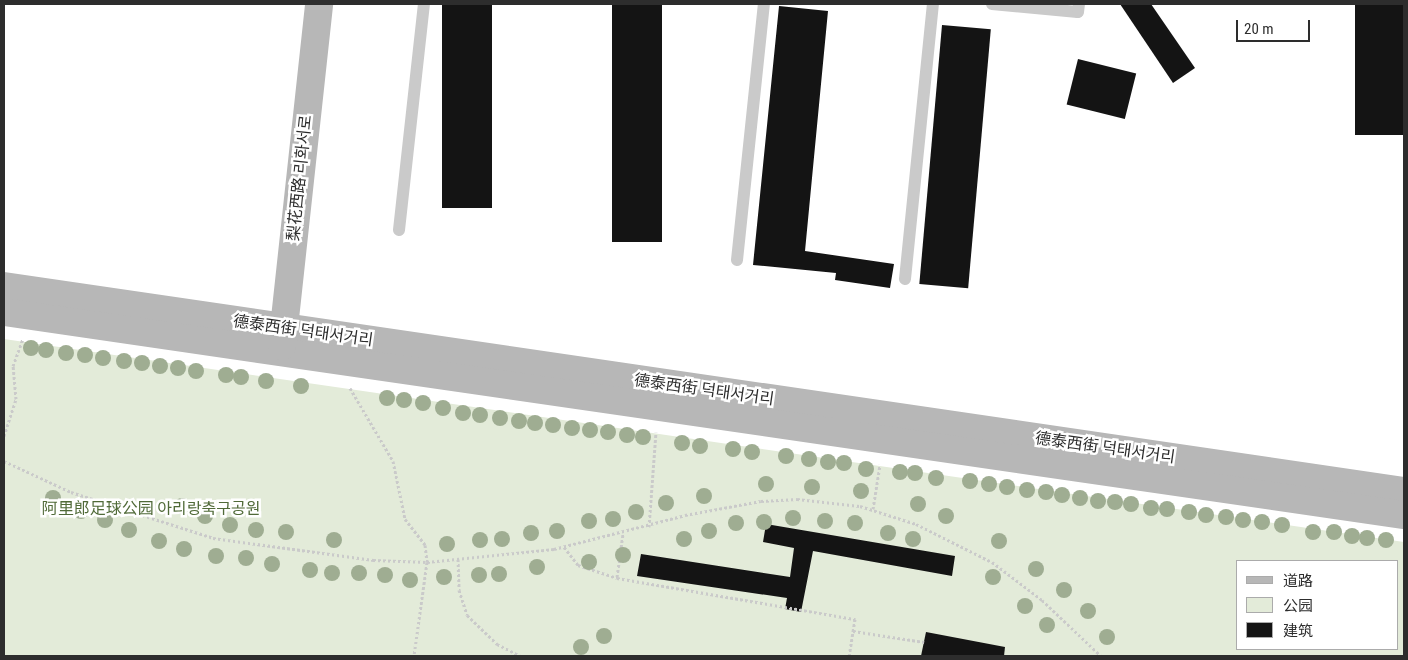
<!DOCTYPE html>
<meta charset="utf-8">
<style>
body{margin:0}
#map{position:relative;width:1408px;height:660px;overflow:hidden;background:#fff;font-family:"Roboto Condensed","Noto Sans SC","Noto Sans KR",sans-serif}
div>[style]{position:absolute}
.green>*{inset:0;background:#e3ebd9}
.building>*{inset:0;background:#141414;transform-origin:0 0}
.path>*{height:3px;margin-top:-1.5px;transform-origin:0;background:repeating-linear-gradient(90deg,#cacaca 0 2.5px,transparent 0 5px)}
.lane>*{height:12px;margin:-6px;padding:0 6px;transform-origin:6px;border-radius:6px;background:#cacaca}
.secondary>*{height:28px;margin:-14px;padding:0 14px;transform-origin:14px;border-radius:14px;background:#b7b7b7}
.trees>*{width:16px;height:16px;margin:-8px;border-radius:50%;background:#9fad92}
span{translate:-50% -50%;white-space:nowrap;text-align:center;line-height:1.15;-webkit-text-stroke:5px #fff;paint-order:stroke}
.street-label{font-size:16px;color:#2d2d2d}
.park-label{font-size:16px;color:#506a38}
.frame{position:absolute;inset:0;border:5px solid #2d2d2d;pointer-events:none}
.legend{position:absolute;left:1236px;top:560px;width:162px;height:90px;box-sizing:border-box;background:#fff;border:1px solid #ababab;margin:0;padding:6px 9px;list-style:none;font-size:15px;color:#2d2d2d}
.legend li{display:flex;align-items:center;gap:10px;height:25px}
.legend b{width:25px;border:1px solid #ababab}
.scale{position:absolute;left:1236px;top:20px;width:74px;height:22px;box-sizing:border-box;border:2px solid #2d2d2d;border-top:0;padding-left:6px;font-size:15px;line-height:18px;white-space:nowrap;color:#2d2d2d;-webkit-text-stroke:4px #fff;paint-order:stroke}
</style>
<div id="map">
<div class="green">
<div style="clip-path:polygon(evenodd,4px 339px,1404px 542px,1404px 656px,4px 656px,4px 339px,1237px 561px,1397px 561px,1397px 649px,1237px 649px,1237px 561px)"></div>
</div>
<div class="building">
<div style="left:442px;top:4px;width:50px;height:204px"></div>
<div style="left:612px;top:4px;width:50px;height:238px"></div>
<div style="clip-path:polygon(1120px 4px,1151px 4px,1195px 68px,1173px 83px)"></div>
<div style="left:1355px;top:4px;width:49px;height:131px"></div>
<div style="clip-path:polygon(779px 6px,828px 11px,805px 251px,894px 264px,890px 288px,835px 280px,836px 273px,753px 265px)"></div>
<div style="left:942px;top:25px;width:49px;height:260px;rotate:5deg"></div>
<div style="left:1078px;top:59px;width:60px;height:47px;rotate:14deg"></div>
<div style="clip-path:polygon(766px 524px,955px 556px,952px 576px,813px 551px,801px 612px,785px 609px,787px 598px,637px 576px,641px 554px,790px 577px,794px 548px,763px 542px)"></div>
<div style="clip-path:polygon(926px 632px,1005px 647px,1004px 656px,921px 656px)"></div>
</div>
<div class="path">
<div style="left:350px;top:388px;width:85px;rotate:59.5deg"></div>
<div style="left:393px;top:461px;width:59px;rotate:78.3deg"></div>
<div style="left:405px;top:519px;width:33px;rotate:52deg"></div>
<div style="left:425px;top:545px;width:17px;rotate:83deg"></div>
<div style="left:427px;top:562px;width:95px;rotate:97.9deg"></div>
<div style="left:4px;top:436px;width:39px;rotate:-72deg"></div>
<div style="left:16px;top:399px;width:33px;rotate:-95deg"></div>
<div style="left:13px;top:366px;width:29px;rotate:-70deg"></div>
<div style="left:4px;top:461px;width:74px;rotate:24.8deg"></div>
<div style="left:71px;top:492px;width:149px;rotate:17.9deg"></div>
<div style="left:213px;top:538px;width:162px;rotate:7.8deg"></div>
<div style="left:373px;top:560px;width:54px;rotate:2.1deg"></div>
<div style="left:427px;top:562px;width:128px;rotate:-5.8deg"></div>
<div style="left:554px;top:549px;width:135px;rotate:-14.5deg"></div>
<div style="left:685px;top:515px;width:77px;rotate:-10.4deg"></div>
<div style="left:761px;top:501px;width:36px;rotate:-3deg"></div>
<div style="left:797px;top:499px;width:63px;rotate:6.3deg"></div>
<div style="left:860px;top:506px;width:59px;rotate:17.8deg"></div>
<div style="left:916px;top:524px;width:85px;rotate:26.6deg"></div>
<div style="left:992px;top:562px;width:63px;rotate:37.2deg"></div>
<div style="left:1042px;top:600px;width:81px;rotate:43.5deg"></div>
<div style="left:873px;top:509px;width:45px;rotate:-81deg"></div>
<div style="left:649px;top:527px;width:95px;rotate:-85.8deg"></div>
<div style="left:564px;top:547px;width:23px;rotate:52deg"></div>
<div style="left:578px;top:565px;width:41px;rotate:18.4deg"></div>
<div style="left:617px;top:578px;width:242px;rotate:9.8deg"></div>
<div style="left:855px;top:619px;width:37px;rotate:99deg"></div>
<div style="left:458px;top:559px;width:31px;rotate:88deg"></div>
<div style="left:459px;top:590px;width:26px;rotate:72deg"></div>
<div style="left:467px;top:615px;width:42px;rotate:44deg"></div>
<div style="left:497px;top:644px;width:27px;rotate:27deg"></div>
<div style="left:617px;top:577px;width:43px;rotate:-82.1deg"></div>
<div style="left:853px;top:631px;width:72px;rotate:8.8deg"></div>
</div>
<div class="lane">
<div style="left:992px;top:4px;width:86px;rotate:5.3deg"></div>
<div style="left:1078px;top:12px;width:8px;rotate:-83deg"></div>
<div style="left:399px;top:230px;width:227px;rotate:-83.7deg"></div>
<div style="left:737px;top:260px;width:257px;rotate:-84deg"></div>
<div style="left:905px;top:279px;width:276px;rotate:-84.2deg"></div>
</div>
<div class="secondary">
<div style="left:4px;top:286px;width:1415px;rotate:8.33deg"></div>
<div style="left:4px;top:312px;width:1415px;rotate:8.25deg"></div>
<div style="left:282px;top:346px;width:344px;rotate:-83.8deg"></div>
</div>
<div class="trees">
<div style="left:31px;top:348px"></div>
<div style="left:46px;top:350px"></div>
<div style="left:66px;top:353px"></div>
<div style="left:85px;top:355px"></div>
<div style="left:103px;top:358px"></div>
<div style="left:124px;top:361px"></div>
<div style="left:142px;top:363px"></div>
<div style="left:160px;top:366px"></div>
<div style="left:178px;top:368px"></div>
<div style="left:196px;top:371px"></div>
<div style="left:226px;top:375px"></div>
<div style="left:241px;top:377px"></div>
<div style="left:266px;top:381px"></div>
<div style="left:301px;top:386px"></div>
<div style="left:387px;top:398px"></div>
<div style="left:404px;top:400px"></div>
<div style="left:423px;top:403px"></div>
<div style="left:443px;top:408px"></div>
<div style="left:463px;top:413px"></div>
<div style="left:480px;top:415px"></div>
<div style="left:500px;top:418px"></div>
<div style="left:519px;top:421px"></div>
<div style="left:535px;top:423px"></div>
<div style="left:553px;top:425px"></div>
<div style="left:572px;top:428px"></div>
<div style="left:590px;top:430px"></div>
<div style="left:608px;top:432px"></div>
<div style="left:627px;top:435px"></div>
<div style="left:643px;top:437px"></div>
<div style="left:682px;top:443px"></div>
<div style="left:700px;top:446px"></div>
<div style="left:733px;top:449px"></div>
<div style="left:752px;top:452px"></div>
<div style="left:786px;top:456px"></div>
<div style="left:809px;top:459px"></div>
<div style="left:828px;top:462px"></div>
<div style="left:844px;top:463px"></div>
<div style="left:866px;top:469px"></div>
<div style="left:900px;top:472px"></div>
<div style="left:915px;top:473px"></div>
<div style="left:936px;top:478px"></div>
<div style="left:970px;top:481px"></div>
<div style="left:766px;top:484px"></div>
<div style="left:989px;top:484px"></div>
<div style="left:812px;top:487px"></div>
<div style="left:1007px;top:487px"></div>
<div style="left:1027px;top:490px"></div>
<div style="left:861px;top:491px"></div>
<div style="left:1046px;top:492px"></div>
<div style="left:1062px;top:495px"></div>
<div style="left:704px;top:496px"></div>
<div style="left:53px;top:498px"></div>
<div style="left:1080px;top:498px"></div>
<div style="left:1098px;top:501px"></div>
<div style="left:1115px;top:502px"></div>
<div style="left:666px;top:503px"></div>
<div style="left:918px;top:504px"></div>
<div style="left:1131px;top:504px"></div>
<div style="left:182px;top:506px"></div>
<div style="left:1151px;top:508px"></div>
<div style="left:1167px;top:509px"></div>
<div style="left:81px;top:511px"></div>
<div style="left:636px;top:512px"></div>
<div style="left:1189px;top:512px"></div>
<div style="left:1206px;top:515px"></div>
<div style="left:205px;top:516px"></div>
<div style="left:946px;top:516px"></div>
<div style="left:1226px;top:517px"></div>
<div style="left:793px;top:518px"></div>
<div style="left:613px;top:519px"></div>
<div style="left:105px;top:520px"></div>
<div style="left:1243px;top:520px"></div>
<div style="left:589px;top:521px"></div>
<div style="left:825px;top:521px"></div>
<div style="left:764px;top:522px"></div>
<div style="left:1262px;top:522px"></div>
<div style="left:736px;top:523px"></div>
<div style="left:855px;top:523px"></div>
<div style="left:230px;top:525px"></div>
<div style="left:1282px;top:525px"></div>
<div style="left:129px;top:530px"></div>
<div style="left:256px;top:530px"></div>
<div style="left:557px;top:531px"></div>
<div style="left:709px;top:531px"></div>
<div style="left:286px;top:532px"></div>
<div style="left:1313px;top:532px"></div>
<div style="left:1334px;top:532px"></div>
<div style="left:531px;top:533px"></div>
<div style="left:888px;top:533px"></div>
<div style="left:1352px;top:536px"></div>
<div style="left:1367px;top:538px"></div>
<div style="left:502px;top:539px"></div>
<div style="left:684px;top:539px"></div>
<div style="left:913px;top:539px"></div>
<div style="left:334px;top:540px"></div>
<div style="left:480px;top:540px"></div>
<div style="left:1386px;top:540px"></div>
<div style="left:159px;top:541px"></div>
<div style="left:999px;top:541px"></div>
<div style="left:447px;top:544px"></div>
<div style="left:184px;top:549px"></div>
<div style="left:623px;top:555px"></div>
<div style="left:216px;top:556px"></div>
<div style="left:246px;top:558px"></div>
<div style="left:589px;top:562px"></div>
<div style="left:272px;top:564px"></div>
<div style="left:537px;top:567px"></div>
<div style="left:1036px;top:569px"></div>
<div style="left:310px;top:570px"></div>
<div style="left:332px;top:573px"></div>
<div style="left:359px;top:573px"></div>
<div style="left:499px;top:574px"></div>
<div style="left:385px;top:575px"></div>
<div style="left:479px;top:575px"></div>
<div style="left:444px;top:577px"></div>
<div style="left:993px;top:577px"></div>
<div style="left:410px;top:580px"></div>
<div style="left:1064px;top:590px"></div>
<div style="left:1025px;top:606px"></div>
<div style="left:1088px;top:611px"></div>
<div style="left:1047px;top:625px"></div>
<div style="left:604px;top:636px"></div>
<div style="left:1107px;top:637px"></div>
<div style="left:581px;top:647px"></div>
</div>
<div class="street-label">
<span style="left:300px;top:178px;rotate:-84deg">梨花西路 리화서로</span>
<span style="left:303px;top:331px;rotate:8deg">德泰西街 덕태서거리</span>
<span style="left:704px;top:390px;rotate:8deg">德泰西街 덕태서거리</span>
<span style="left:1105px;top:448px;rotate:8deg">德泰西街 덕태서거리</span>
</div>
<div class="park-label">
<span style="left:151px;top:509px">阿里郎足球公园 아리랑축구공원</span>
</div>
<div class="frame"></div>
<ul class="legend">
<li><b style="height:6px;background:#b7b7b7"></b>道路</li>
<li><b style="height:14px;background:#e3ebd9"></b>公园</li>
<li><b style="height:14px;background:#141414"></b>建筑</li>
</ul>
<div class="scale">20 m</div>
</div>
